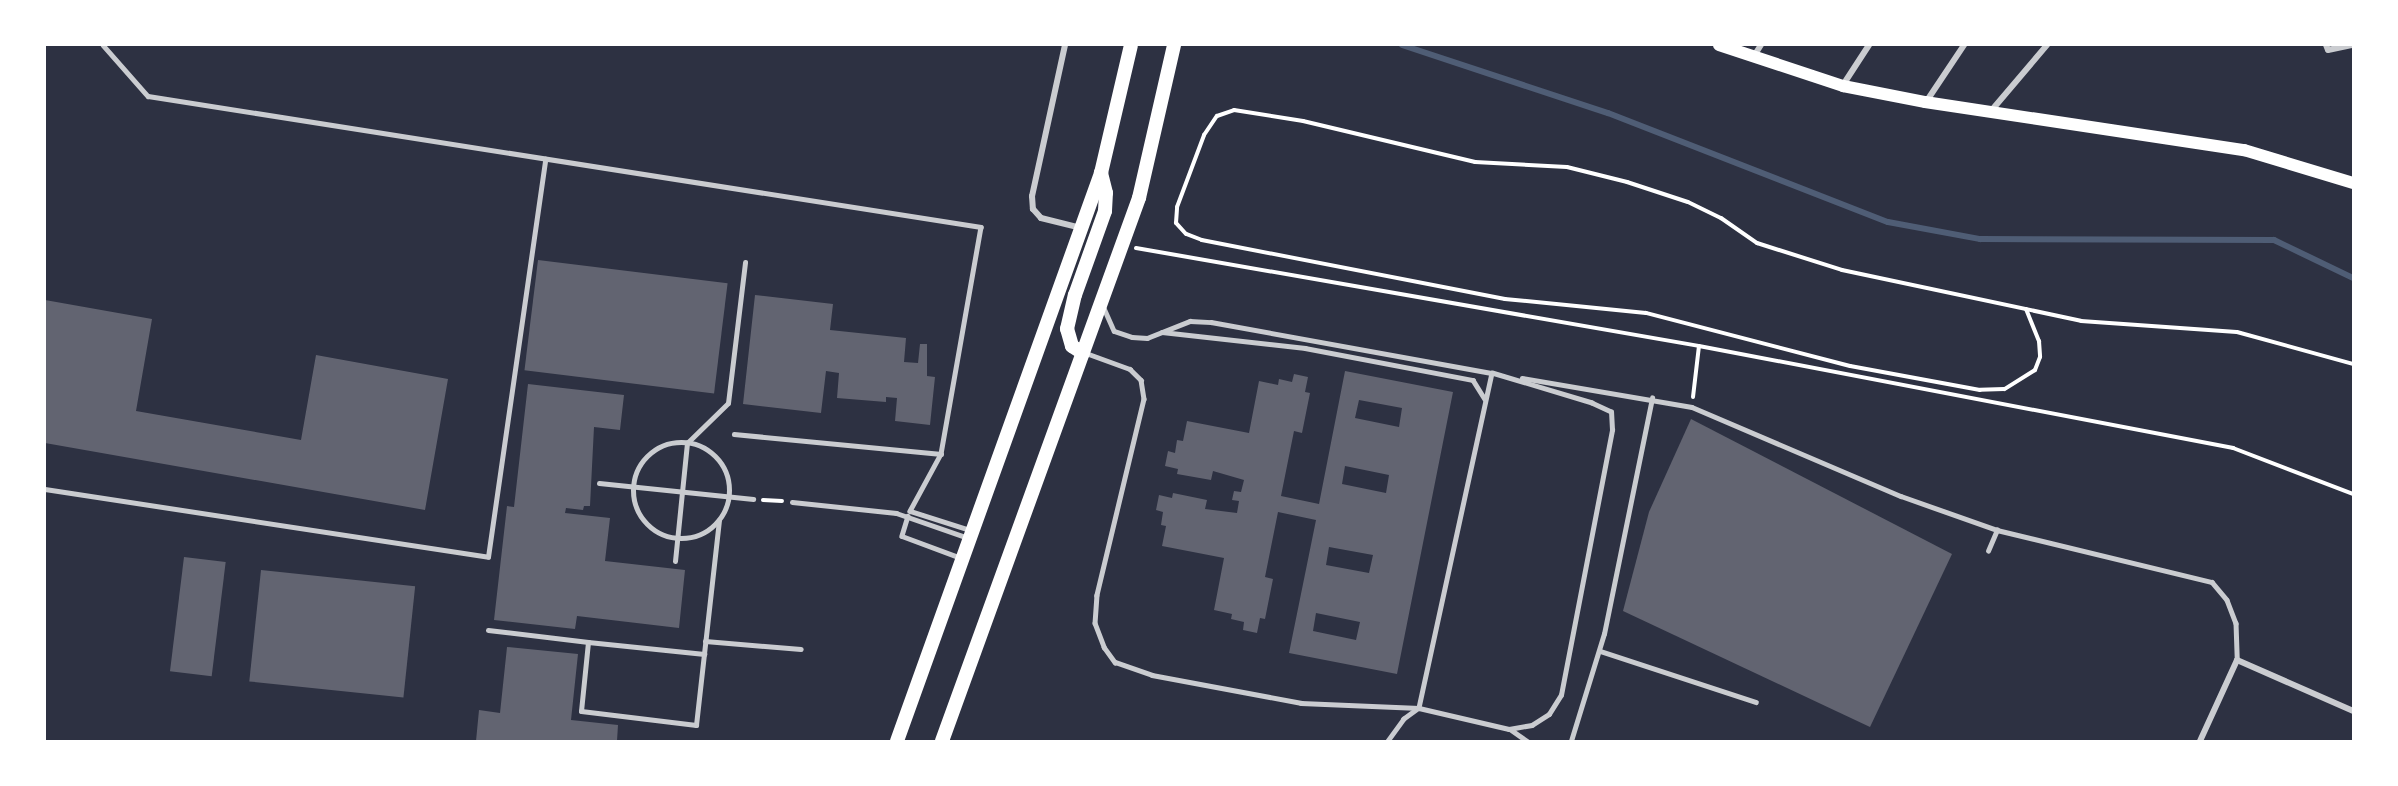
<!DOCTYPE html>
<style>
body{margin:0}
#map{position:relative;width:2398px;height:786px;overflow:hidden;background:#2d3142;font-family:Commissioner,sans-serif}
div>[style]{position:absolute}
.stream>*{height:6px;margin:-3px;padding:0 3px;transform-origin:3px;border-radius:3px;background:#4f5d75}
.building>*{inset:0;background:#626471;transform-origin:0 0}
.path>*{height:4px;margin:-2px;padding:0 2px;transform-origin:2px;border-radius:2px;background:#fff}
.service>*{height:4.5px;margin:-2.25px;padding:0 2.25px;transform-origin:2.25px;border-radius:2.25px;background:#caccd0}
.pedestrian>*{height:5px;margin:-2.5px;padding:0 2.5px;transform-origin:2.5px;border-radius:2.5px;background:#caccd0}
.pedestrian>.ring{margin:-2.5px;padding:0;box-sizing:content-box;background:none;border:5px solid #caccd0;border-radius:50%}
.minor>*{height:6px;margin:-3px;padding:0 3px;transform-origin:3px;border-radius:3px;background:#caccd0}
.secondary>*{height:12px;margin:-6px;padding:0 6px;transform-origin:6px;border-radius:6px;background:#fff}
.primary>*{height:14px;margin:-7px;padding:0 7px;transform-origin:7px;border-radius:7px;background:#fff}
span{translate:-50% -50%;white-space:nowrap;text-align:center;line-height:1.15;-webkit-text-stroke:5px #fff;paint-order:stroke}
.frame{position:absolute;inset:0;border:46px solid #fff;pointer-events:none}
</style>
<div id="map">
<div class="stream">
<div style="left:1402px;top:45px;width:217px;rotate:18.3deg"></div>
<div style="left:1608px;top:113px;width:300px;rotate:21.3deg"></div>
<div style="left:1888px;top:222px;width:94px;rotate:10.5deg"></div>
<div style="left:1980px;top:239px;width:294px;rotate:0.2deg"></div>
<div style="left:2274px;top:240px;width:88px;rotate:25.7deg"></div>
</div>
<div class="building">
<div style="left:538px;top:260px;width:191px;height:111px;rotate:7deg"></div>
<div style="clip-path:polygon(755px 295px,833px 304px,830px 330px,906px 338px,904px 362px,918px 363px,920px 344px,927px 344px,927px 376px,935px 377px,930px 425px,895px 421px,897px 398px,886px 397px,886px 402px,837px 398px,839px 373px,826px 371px,821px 413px,743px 404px)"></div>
<div style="clip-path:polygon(45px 300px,152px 319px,136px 411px,301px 440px,316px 355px,448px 379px,425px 510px,45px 443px)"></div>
<div style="clip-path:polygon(evenodd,1345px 371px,1453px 392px,1397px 674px,1289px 653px,1316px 520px,1278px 512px,1265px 577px,1273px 579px,1265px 619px,1260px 618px,1257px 633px,1243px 630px,1244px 622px,1231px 619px,1232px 614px,1214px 610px,1224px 558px,1162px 546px,1166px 526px,1161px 525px,1163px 512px,1156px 510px,1159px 495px,1172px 498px,1173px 493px,1207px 500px,1205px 509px,1237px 513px,1239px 501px,1232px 500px,1234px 491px,1241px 492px,1244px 480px,1213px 471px,1211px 480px,1177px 474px,1178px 469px,1165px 466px,1168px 451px,1175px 453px,1177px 440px,1183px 441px,1187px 421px,1249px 433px,1259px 381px,1278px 385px,1279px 379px,1292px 382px,1294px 374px,1308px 377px,1305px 392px,1310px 393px,1302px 433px,1294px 431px,1281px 496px,1319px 504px,1345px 371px,1359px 400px,1402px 408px,1399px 427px,1355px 418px,1359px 400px,1345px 371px,1345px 466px,1389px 475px,1386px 493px,1342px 484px,1345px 466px,1345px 371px,1329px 547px,1373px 555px,1369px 573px,1326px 565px,1329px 547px,1345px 371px,1316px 613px,1360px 622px,1356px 640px,1313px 631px,1316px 613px)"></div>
<div style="clip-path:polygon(528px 384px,624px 395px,620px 430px,594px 427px,590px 506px,584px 506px,583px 510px,566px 508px,565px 513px,610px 518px,605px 561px,685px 570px,679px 628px,577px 616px,575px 629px,494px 620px,507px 506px,514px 507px)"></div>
<div style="clip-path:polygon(1691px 419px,1952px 554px,1870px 727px,1623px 611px,1649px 512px)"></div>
<div style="left:184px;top:557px;width:42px;height:115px;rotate:7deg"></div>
<div style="left:261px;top:570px;width:155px;height:112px;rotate:6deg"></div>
<div style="clip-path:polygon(507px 647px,578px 654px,571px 720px,618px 725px,617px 741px,476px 741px,479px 710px,500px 713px)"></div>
</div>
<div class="path">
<div style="left:1136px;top:248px;width:571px;rotate:9.87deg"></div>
<div style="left:1699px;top:346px;width:544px;rotate:10.81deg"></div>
<div style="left:2233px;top:448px;width:129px;rotate:21deg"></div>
<div style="left:2026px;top:309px;width:35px;rotate:68deg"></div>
<div style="left:2039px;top:341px;width:16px;rotate:86deg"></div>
<div style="left:2040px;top:357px;width:14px;rotate:111deg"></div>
<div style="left:2035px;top:370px;width:36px;rotate:148deg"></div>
<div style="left:2004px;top:389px;width:24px;rotate:178deg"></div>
<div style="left:1980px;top:390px;width:132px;rotate:-169.5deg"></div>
<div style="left:1850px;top:366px;width:211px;rotate:-165.4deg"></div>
<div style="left:1646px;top:313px;width:142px;rotate:-174.3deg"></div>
<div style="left:1505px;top:299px;width:309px;rotate:-169deg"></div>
<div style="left:1202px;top:240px;width:17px;rotate:-159deg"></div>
<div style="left:1186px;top:234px;width:15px;rotate:-132deg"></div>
<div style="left:1176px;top:223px;width:16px;rotate:-86deg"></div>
<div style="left:1177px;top:207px;width:77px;rotate:-69.4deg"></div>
<div style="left:1204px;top:135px;width:23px;rotate:-56deg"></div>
<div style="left:1217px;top:116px;width:18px;rotate:-19deg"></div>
<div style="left:1234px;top:110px;width:70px;rotate:9.1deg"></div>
<div style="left:1303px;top:121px;width:177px;rotate:13.4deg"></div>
<div style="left:1475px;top:162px;width:92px;rotate:3.1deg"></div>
<div style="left:1567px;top:167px;width:62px;rotate:14deg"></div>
<div style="left:1627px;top:182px;width:64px;rotate:18.2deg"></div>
<div style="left:1688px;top:202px;width:37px;rotate:26deg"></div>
<div style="left:1721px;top:218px;width:44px;rotate:34.8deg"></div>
<div style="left:1757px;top:243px;width:89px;rotate:17.6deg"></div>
<div style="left:1842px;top:270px;width:244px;rotate:12deg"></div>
<div style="left:2081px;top:321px;width:156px;rotate:4deg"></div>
<div style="left:2237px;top:332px;width:120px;rotate:15.4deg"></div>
<div style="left:1693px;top:397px;width:51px;rotate:-83.3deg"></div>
<div style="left:763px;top:500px;width:19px;rotate:3deg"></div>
</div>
<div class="service">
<div style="left:103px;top:45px;width:68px;rotate:48.6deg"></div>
<div style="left:148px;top:96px;width:843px;rotate:8.94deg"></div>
<div style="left:981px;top:227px;width:230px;rotate:100deg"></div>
<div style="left:1103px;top:306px;width:27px;rotate:66deg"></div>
<div style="left:1114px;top:331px;width:19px;rotate:18deg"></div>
<div style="left:1132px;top:337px;width:15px;rotate:4deg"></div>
<div style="left:1147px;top:338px;width:46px;rotate:-21.6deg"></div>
<div style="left:1190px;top:321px;width:21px;rotate:3deg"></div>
<div style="left:1211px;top:322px;width:286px;rotate:10.3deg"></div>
<div style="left:1492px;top:373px;width:343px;rotate:102.3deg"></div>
<div style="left:1419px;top:708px;width:19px;rotate:144deg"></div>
<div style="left:1404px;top:719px;width:27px;rotate:126deg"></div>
<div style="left:1162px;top:332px;width:144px;rotate:6.4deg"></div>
<div style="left:1305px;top:348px;width:171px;rotate:10.8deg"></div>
<div style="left:1473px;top:380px;width:22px;rotate:58deg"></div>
<div style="left:1086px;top:353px;width:47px;rotate:20deg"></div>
<div style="left:1130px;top:369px;width:16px;rotate:45deg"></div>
<div style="left:1141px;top:380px;width:19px;rotate:81deg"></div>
<div style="left:1144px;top:399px;width:202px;rotate:103.5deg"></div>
<div style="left:1097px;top:595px;width:28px;rotate:94deg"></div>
<div style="left:1095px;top:623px;width:26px;rotate:69deg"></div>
<div style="left:1104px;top:647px;width:19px;rotate:54deg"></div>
<div style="left:1115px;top:662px;width:39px;rotate:19deg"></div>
<div style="left:1152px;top:675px;width:152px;rotate:10.6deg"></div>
<div style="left:1301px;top:703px;width:118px;rotate:2.4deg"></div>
<div style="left:1419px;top:708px;width:92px;rotate:13.1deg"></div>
<div style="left:1509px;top:729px;width:23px;rotate:-10deg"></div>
<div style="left:1532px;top:725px;width:20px;rotate:-33deg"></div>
<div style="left:1549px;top:714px;width:22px;rotate:-58deg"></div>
<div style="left:1561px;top:695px;width:270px;rotate:-79.1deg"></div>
<div style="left:1612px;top:430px;width:18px;rotate:-93deg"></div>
<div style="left:1611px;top:412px;width:21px;rotate:-155deg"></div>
<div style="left:1592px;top:403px;width:104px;rotate:-163.3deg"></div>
<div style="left:1522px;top:378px;width:172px;rotate:9.7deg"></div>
<div style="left:1692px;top:407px;width:227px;rotate:23.1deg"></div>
<div style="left:1901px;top:496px;width:102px;rotate:19.5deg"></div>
<div style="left:734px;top:434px;width:208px;rotate:5.5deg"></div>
<div style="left:941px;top:454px;width:65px;rotate:118.5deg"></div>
<div style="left:910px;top:511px;width:63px;rotate:17.6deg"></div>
<div style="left:45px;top:489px;width:448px;rotate:8.7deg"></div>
<div style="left:488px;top:557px;width:402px;rotate:-81.8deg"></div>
<div style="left:908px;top:516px;width:21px;rotate:107deg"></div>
<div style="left:902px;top:536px;width:63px;rotate:20.4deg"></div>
<div style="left:1988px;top:551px;width:23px;rotate:-67deg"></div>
<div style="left:1997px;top:530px;width:221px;rotate:13.6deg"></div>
<div style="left:2212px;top:582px;width:23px;rotate:50deg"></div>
<div style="left:2227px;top:600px;width:25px;rotate:69deg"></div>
<div style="left:2236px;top:623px;width:37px;rotate:88deg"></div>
<div style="left:1600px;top:651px;width:164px;rotate:18.1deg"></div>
<div style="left:1510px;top:729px;width:21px;rotate:35deg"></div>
<div style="left:1571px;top:741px;width:112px;rotate:-72.9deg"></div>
<div style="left:1604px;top:634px;width:241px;rotate:-78.5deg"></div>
</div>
<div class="pedestrian">
<div class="ring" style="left:633px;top:442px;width:91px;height:91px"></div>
<div style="left:599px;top:483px;width:155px;rotate:5.9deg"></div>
<div style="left:792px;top:502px;width:105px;rotate:6deg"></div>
<div style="left:896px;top:513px;width:76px;rotate:19.1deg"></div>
<div style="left:675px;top:561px;width:119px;rotate:-84.2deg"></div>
<div style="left:687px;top:443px;width:57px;rotate:-44.3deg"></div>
<div style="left:728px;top:403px;width:142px;rotate:-83.1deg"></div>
<div style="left:488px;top:630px;width:101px;rotate:6.8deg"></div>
<div style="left:588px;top:642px;width:69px;rotate:95.8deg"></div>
<div style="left:581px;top:711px;width:116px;rotate:6.9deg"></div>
<div style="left:696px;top:725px;width:206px;rotate:-83.6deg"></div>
<div style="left:705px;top:641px;width:96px;rotate:4.8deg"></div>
<div style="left:588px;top:642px;width:117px;rotate:5.9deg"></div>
</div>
<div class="minor">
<div style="left:1065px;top:45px;width:155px;rotate:102.3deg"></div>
<div style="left:1032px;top:196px;width:13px;rotate:86deg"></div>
<div style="left:1033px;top:209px;width:12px;rotate:48deg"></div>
<div style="left:1041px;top:218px;width:41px;rotate:14deg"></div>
<div style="left:2326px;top:45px;width:5px;rotate:68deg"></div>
<div style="left:2328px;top:50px;width:24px;rotate:-12deg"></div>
<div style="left:1754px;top:56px;width:13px;rotate:-58deg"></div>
<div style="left:1843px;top:85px;width:48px;rotate:-57deg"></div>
<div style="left:1926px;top:102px;width:69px;rotate:-56.3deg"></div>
<div style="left:1991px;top:111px;width:87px;rotate:-49.7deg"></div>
<div style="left:2200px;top:741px;width:89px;rotate:-65.4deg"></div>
<div style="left:2237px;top:660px;width:127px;rotate:23.7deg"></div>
</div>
<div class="secondary">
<div style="left:1719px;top:45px;width:131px;rotate:18.3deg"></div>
<div style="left:1843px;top:86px;width:84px;rotate:11deg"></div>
<div style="left:1925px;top:102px;width:323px;rotate:8.6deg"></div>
<div style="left:2244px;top:150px;width:114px;rotate:16.8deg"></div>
</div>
<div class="primary">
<div style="left:1083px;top:353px;width:13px;rotate:-148deg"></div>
<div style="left:1072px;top:346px;width:18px;rotate:-106deg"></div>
<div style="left:1067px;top:329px;width:35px;rotate:-77deg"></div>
<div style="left:1075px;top:295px;width:89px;rotate:-70.3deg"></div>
<div style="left:1105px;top:211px;width:18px;rotate:-87deg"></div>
<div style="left:1106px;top:193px;width:21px;rotate:-104deg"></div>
<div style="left:897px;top:741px;width:604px;rotate:-70.24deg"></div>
<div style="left:1101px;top:173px;width:131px;rotate:-76.8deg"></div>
<div style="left:942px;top:741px;width:578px;rotate:-70.06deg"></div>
<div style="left:1139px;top:198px;width:157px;rotate:-77.1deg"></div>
</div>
<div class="frame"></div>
</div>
